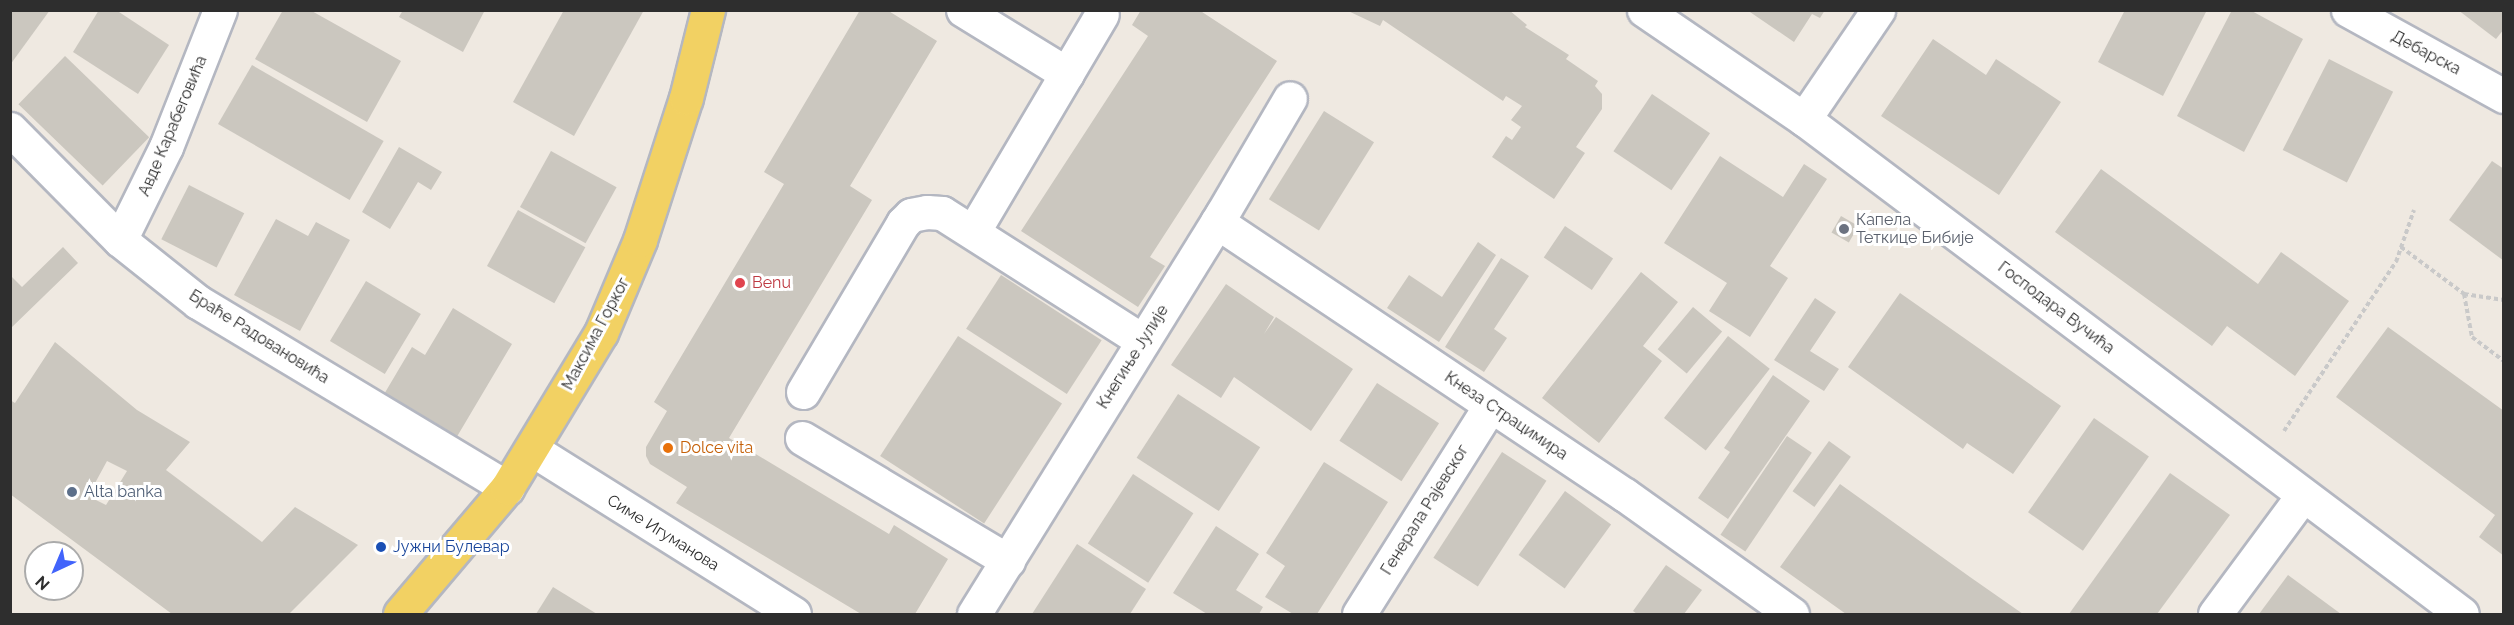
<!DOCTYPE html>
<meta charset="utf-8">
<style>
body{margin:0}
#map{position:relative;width:2514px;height:625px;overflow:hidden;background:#efe9e1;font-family:Raleway,sans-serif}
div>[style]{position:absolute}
.building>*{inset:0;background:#cbc7bf;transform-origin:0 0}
.path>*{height:4px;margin-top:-2px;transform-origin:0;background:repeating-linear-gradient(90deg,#c9c9c9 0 4.5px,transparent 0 7.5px)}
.roads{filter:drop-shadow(2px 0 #b4b7c1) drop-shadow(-2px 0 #b4b7c1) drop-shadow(0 2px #b4b7c1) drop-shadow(0 -2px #b4b7c1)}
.minor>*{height:33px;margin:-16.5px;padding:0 16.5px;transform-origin:16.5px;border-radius:16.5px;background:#fff}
.major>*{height:33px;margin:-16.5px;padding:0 16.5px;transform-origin:16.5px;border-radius:16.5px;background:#f2d163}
.dots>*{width:16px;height:16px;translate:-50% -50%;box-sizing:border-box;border:3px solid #fff;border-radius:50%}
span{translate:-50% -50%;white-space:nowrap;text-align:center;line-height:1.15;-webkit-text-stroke:6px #fff;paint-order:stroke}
.street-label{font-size:16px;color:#2e2e2e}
.worship-label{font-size:16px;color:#5b616d}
.left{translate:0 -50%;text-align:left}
.health-label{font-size:16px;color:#be3a42}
.food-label{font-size:16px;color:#c56008}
.service-label{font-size:16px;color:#4e5e75}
.transit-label{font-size:16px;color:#164399}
.frame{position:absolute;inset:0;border:12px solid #2e2e2e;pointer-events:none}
.north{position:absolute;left:24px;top:541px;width:60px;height:60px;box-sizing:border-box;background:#fff;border:2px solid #ababab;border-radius:50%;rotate:224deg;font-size:16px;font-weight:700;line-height:24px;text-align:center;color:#2e2e2e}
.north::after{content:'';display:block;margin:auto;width:21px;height:27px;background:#4264fb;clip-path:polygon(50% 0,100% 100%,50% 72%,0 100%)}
</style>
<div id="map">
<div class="building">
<div style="clip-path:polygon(10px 10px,50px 10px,10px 65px)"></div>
<div style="clip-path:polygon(99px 10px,116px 10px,169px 45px,138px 94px,73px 52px)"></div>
<div style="clip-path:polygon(283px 10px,310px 10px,401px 61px,367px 122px,255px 59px)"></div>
<div style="clip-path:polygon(403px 10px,485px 10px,463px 52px,399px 17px)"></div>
<div style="clip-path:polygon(564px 10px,644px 10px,574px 136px,513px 102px)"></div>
<div style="clip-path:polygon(860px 10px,887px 10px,937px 41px,850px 186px,872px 200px,729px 438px,889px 534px,894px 525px,948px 559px,915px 614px,861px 614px,676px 503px,687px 487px,650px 464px,646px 456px,646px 447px,667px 411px,654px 402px,784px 184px,764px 172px)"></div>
<div style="clip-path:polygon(1141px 10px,1199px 10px,1277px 61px,1150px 257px,1165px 266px,1138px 307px,1021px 231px,1148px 36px,1132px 25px)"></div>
<div style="clip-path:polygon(1346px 10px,1509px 10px,1527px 25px,1525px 27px,1569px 55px,1566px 59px,1598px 81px,1595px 86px,1602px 94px,1602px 109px,1576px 147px,1585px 153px,1554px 199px,1492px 157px,1506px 136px,1512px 140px,1521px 127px,1511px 120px,1522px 106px,1506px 96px,1503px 101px,1383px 20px,1380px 26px)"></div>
<div style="clip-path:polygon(1747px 10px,1825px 10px,1820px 18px,1812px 14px,1794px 42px)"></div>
<div style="clip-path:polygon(2125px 10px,2207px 10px,2163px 96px,2098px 62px)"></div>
<div style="clip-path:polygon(2232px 10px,2250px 10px,2303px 39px,2244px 152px,2177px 116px)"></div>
<div style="clip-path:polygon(2458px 10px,2504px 10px,2504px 29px,2496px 39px)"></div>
<div style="clip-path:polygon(1933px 39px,1986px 75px,1996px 59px,2061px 102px,1999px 195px,1881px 116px)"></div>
<div style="left:65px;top:56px;width:117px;height:67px;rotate:44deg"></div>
<div style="left:2329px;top:59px;width:72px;height:102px;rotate:27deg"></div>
<div style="left:252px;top:65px;width:152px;height:68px;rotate:30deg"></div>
<div style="left:1652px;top:94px;width:70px;height:69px;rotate:34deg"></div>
<div style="left:1324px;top:111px;width:59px;height:104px;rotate:32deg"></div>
<div style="clip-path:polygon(399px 147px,442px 172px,431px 190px,418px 182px,390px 229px,362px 212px)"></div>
<div style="left:551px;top:151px;width:75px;height:64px;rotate:29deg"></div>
<div style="clip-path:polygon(1720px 156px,1783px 197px,1804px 164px,1827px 179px,1770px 266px,1788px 278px,1750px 337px,1709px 311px,1727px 283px,1664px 243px)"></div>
<div style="clip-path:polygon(2492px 161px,2504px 169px,2504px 261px,2449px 220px)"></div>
<div style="clip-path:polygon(2101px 169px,2258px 284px,2281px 252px,2349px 301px,2295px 376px,2227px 326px,2212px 346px,2055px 232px)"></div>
<div style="left:189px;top:185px;width:62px;height:61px;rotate:27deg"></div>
<div style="left:518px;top:210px;width:77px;height:64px;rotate:29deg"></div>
<div style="left:1841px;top:216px;width:20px;height:19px;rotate:30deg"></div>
<div style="clip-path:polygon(276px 219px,308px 236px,316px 222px,350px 240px,300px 331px,234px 295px)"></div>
<div style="left:1565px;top:226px;width:58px;height:38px;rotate:34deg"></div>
<div style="clip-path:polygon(1478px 242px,1496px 255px,1439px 342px,1387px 308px,1409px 275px,1442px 297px)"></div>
<div style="clip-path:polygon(63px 247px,78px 263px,10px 329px,10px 275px,22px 287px)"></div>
<div style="clip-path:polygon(1501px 258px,1529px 276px,1494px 329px,1507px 338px,1484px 372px,1445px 347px)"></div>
<div style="clip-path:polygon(1641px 272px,1678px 302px,1643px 346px,1662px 361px,1599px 443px,1542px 398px)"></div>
<div style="left:1001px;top:275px;width:120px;height:64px;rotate:33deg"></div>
<div style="left:366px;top:281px;width:64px;height:70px;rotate:31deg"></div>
<div style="clip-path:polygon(1226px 284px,1274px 317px,1264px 334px,1276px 317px,1353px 369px,1311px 431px,1234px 377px,1221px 398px,1171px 365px)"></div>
<div style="clip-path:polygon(1900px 293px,2061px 406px,2013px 474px,1967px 443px,1963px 449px,1848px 367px)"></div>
<div style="clip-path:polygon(1815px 298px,1836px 312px,1810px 351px,1839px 369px,1824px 391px,1774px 360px)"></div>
<div style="left:1693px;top:307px;width:38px;height:55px;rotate:40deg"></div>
<div style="clip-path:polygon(453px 308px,512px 344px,452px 445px,380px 401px,412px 347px,425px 355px)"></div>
<div style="clip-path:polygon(2388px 327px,2504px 411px,2504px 556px,2479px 537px,2495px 515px,2336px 397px)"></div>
<div style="left:958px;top:336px;width:124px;height:143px;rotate:33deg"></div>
<div style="left:1728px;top:336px;width:53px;height:104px;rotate:38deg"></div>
<div style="clip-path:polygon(evenodd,55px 342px,137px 410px,190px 442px,166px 470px,262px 542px,295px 507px,358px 545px,289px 614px,172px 614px,10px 494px,10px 400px,15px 403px,55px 342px,107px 461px,127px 471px,106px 505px,88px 496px,107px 461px)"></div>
<div style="clip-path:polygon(1773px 375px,1810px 401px,1728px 519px,1698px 498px,1730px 452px,1724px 448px)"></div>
<div style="left:1377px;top:383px;width:74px;height:69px;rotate:33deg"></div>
<div style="left:1178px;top:394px;width:98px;height:76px;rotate:33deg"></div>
<div style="left:2094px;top:418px;width:67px;height:115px;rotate:35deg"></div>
<div style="left:1787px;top:436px;width:30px;height:119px;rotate:34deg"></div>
<div style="left:1829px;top:441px;width:27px;height:62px;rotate:36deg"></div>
<div style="left:1502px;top:452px;width:53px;height:126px;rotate:33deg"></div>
<div style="clip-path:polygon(1324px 462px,1388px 502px,1317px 614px,1293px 614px,1265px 597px,1285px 566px,1266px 553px)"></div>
<div style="clip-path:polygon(2170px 473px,2230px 515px,2157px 614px,2069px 614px)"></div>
<div style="left:1133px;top:474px;width:72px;height:83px;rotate:33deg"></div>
<div style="clip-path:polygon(1840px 484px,1970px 577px,2023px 614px,1846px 614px,1780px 567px)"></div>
<div style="left:1565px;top:491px;width:57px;height:79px;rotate:36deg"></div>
<div style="clip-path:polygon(1216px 526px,1259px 554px,1236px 590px,1263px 607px,1259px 614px,1207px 614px,1173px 593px)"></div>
<div style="clip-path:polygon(1077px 544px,1146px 589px,1130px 614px,1032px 614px)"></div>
<div style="clip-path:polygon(1666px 565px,1702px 590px,1684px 614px,1637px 614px,1633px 611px)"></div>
<div style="clip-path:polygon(2288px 575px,2341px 614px,2259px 614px)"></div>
<div style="clip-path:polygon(553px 587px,597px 614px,536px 614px)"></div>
</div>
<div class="path">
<div style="left:2401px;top:247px;width:79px;rotate:36.7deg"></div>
<div style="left:2464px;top:294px;width:44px;rotate:79.5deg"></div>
<div style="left:2472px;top:337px;width:40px;rotate:37deg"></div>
<div style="left:2464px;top:294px;width:40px;rotate:8.5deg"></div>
<div style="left:2284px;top:431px;width:203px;rotate:-56.5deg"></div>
<div style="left:2396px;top:262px;width:55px;rotate:-70.9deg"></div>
</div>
<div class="roads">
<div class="minor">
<div style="left:963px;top:10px;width:122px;rotate:31.6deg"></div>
<div style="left:1644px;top:10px;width:194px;rotate:34.3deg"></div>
<div style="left:1804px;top:119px;width:823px;rotate:36.95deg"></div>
<div style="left:2348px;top:10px;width:178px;rotate:28.9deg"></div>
<div style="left:1804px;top:119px;width:132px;rotate:-55.8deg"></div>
<div style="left:10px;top:129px;width:156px;rotate:45.3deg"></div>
<div style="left:120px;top:240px;width:100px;rotate:38.5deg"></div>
<div style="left:198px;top:302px;width:361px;rotate:31deg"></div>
<div style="left:1217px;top:222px;width:491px;rotate:33.8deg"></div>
<div style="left:1625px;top:495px;width:205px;rotate:35.5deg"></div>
<div style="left:973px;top:232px;width:253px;rotate:-59.4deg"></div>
<div style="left:120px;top:240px;width:104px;rotate:-63.7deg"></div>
<div style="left:166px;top:147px;width:147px;rotate:-68.5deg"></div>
<div style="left:803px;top:392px;width:196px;rotate:-59.4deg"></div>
<div style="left:903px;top:223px;width:11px;rotate:-45deg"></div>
<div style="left:911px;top:215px;width:16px;rotate:-11deg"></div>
<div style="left:927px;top:212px;width:15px;rotate:4deg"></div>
<div style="left:942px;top:213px;width:238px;rotate:32.5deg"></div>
<div style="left:802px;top:438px;width:240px;rotate:30.8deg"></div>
<div style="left:533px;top:450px;width:308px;rotate:32.1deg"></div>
<div style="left:974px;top:614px;width:471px;rotate:-58.2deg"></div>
<div style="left:1222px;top:214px;width:134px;rotate:-59.6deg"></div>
<div style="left:1359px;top:614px;width:246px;rotate:-57.8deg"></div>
<div style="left:2215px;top:614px;width:148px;rotate:-53.5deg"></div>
</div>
<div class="major">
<div style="left:400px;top:614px;width:165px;rotate:-49.7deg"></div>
<div style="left:507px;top:488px;width:181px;rotate:-58.8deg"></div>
<div style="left:601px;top:333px;width:101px;rotate:-67.2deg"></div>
<div style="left:640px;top:240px;width:149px;rotate:-72.1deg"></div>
<div style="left:686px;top:98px;width:91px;rotate:-76deg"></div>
</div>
</div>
<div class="dots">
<div style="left:1844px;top:229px;background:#6b7280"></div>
<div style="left:740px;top:283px;background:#e0444e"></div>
<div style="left:668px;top:448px;background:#e8710a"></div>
<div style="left:72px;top:492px;background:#5c6f8a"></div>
<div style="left:381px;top:547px;background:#1a4fb4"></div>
</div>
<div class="street-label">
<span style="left:2426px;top:53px;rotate:28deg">Дебарска</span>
<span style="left:173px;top:126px;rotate:-67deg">Авде Карабеговића</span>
<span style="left:2056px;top:308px;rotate:37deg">Господара Вучића</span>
<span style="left:596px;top:334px;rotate:-62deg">Максима Горког</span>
<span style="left:259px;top:337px;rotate:32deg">Браће Радовановића</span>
<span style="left:1133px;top:357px;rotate:-58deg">Кнегиње Јулије</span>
<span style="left:1506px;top:416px;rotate:34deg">Кнеза Страцимира</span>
<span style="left:1425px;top:510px;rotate:-58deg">Генерала Рајевског</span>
<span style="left:663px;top:533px;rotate:32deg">Симе Игуманова</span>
</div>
<div class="worship-label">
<span class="left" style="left:1856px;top:229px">Капела<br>Теткице Бибије</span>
</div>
<div class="health-label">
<span class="left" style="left:752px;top:283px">Benu</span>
</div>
<div class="food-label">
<span class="left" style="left:680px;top:448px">Dolce vita</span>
</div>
<div class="service-label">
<span class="left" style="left:84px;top:492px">Alta banka</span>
</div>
<div class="transit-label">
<span class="left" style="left:393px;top:547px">Јужни Булевар</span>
</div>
<div class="frame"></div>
<div class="north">N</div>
</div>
